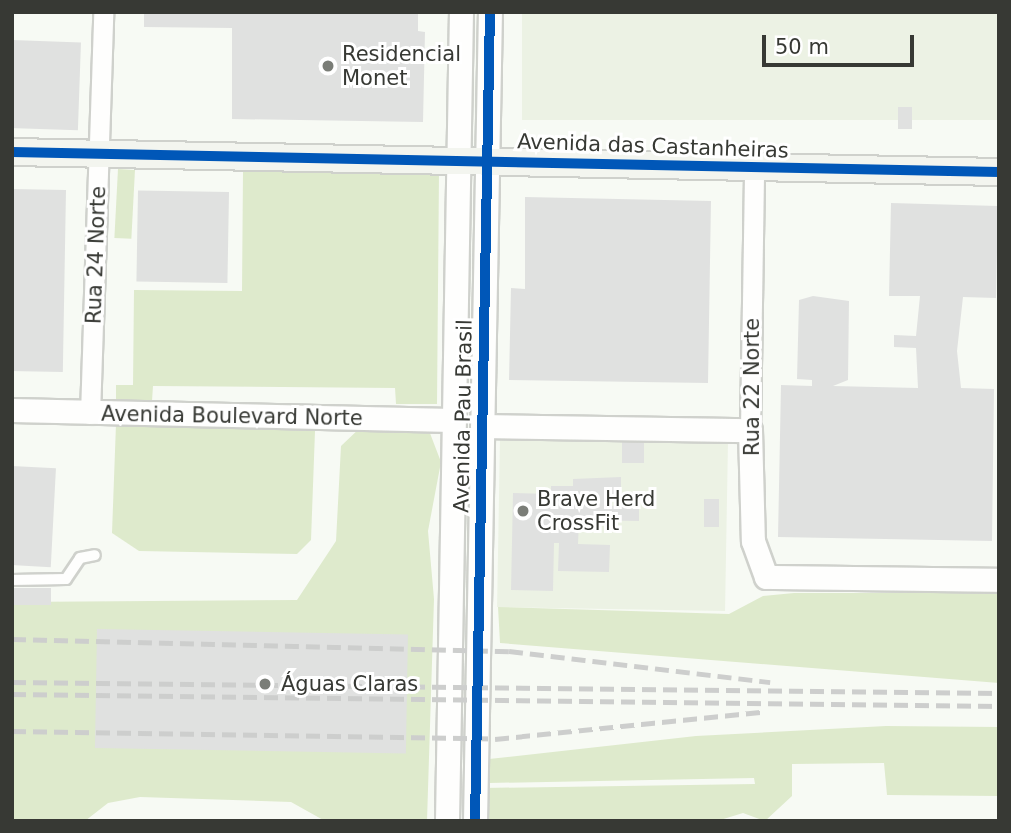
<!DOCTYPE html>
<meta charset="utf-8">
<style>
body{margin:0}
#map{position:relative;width:1011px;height:833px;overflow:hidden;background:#f7faf4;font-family:"DejaVu Sans",sans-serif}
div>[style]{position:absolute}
.built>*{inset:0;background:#ecf2e4;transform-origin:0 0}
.green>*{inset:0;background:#deeacc;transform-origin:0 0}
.building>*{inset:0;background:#e0e1e0;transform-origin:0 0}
.roads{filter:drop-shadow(2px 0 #cfd1cc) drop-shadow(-2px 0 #cfd1cc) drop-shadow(0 2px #cfd1cc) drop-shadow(0 -2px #cfd1cc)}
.service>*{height:10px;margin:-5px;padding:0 5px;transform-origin:5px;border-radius:5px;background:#fefefd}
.minor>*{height:19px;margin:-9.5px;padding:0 9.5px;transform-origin:9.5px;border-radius:9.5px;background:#fefefd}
.tertiary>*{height:23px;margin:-11.5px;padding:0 11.5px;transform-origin:11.5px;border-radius:11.5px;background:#fefefd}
.secondary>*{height:26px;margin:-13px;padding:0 13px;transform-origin:13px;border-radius:13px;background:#f3f5ef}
.rail>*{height:5px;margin-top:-2.5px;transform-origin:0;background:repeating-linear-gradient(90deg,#cdcecd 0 14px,transparent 0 21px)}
.cycleway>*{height:10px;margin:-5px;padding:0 5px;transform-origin:5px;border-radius:5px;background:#0057b8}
.dots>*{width:19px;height:19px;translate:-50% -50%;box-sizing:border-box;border:4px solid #fff;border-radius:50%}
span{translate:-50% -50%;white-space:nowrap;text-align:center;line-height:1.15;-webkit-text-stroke:6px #fff;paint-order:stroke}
.poi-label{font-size:21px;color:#373934}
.left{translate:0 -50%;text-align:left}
.street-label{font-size:21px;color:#373934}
.frame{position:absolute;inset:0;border:14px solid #373934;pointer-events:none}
.scale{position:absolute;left:762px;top:35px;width:152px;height:32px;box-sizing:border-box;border:4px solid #373934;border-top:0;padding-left:9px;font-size:21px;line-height:24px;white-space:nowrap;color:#373934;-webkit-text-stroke:5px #fff;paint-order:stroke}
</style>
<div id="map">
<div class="built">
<div style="left:522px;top:12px;width:477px;height:108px"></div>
<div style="left:500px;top:439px;width:228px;height:168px;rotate:1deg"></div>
</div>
<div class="green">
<div style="left:118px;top:169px;width:17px;height:69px;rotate:3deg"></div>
<div style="clip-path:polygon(243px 171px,439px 173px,437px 404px,396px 404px,395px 388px,153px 386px,152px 401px,116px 401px,116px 385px,133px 385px,134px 290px,242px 291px)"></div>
<div style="clip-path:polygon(116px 424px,315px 431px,311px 540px,297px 554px,139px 551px,112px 533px)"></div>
<div style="clip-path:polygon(362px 426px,428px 428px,441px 462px,428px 531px,434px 599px,427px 821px,325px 821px,291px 802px,140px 797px,108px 803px,85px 821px,12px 821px,12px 602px,297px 600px,336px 541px,341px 446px)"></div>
<div style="clip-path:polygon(794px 593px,999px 593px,999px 683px,500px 643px,498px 607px,729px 614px,763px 596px)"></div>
<div style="clip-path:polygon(886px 726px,999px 727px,999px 796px,887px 795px,884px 763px,792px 764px,792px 796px,765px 821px,743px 813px,717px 821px,482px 821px,484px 788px,755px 784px,754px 778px,489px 783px,489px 759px,696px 736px)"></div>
</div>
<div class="building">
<div style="clip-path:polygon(144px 12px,418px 12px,418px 31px,425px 32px,423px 122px,232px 119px,232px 28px,144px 27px)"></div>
<div style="left:12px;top:40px;width:69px;height:88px;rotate:2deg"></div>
<div style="left:898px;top:107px;width:14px;height:22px"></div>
<div style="left:12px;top:189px;width:54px;height:182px;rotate:1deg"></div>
<div style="left:229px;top:192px;width:91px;height:91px;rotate:91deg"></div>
<div style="clip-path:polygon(525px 197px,711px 201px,708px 383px,509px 380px,511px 288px,525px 289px)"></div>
<div style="clip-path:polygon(891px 203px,998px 206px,996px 298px,963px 297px,957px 351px,961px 388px,994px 389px,992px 541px,778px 537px,781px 385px,812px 386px,812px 380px,797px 379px,799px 300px,813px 296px,849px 301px,848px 380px,833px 386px,918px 388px,916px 348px,894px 347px,894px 335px,916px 336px,920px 296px,889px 296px)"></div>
<div style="left:622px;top:441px;width:22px;height:22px"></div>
<div style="left:12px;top:466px;width:44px;height:99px;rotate:3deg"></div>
<div style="clip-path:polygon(621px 477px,621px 495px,612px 498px,612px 506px,639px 502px,639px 521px,579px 520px,578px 544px,610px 545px,609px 572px,558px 571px,559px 543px,554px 543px,553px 591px,511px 590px,513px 493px,551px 494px,551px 486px,573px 486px,573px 479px)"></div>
<div style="left:704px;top:499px;width:15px;height:28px"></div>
<div style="left:12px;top:588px;width:39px;height:17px"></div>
<div style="left:97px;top:629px;width:311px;height:119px;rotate:1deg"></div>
</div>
<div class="roads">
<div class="service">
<div style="left:12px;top:580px;width:54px;rotate:-1.1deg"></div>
<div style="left:66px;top:579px;width:25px;rotate:-56deg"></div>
<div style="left:80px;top:558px;width:15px;rotate:-11deg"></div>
</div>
<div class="minor">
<div style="left:90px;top:414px;width:402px;rotate:-88.1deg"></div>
<div style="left:750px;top:430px;width:260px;rotate:-89.1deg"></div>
</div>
<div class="tertiary">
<div style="left:12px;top:410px;width:440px;rotate:1.3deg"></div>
<div style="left:482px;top:426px;width:268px;rotate:0.9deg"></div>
<div style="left:750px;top:430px;width:111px;rotate:88.5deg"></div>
<div style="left:753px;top:541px;width:38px;rotate:70deg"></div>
<div style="left:766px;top:577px;width:233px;rotate:0.7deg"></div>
<div style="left:447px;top:821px;width:809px;rotate:-89.01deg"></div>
<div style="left:475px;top:821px;width:809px;rotate:-88.94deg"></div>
</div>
<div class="secondary">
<div style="left:12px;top:152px;width:987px;rotate:1.16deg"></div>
</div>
</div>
<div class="rail">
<div style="left:12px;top:639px;width:497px;rotate:1.4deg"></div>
<div style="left:509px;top:651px;width:263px;rotate:6.8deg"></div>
<div style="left:12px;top:682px;width:987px;rotate:0.64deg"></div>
<div style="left:12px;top:694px;width:987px;rotate:0.7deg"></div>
<div style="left:12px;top:731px;width:483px;rotate:0.9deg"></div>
<div style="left:495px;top:739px;width:269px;rotate:-5.8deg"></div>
</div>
<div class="cycleway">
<div style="left:12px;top:152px;width:987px;rotate:1.16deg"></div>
<div style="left:475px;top:821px;width:809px;rotate:-88.94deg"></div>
</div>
<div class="dots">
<div style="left:328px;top:66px;background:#7a7d77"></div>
<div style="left:523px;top:511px;background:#7a7d77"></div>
<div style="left:265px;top:684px;background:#7a7d77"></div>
</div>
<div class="poi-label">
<span class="left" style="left:342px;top:66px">Residencial<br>Monet</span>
<span class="left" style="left:537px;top:511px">Brave Herd<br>CrossFit</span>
<span class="left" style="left:281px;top:684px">Águas Claras</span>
</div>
<div class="street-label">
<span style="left:653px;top:146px;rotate:2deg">Avenida das Castanheiras</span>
<span style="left:96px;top:255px;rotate:-88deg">Rua 24 Norte</span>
<span style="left:752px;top:387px;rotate:-90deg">Rua 22 Norte</span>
<span style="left:232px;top:416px;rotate:1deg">Avenida Boulevard Norte</span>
<span style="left:463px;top:416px;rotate:-89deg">Avenida Pau Brasil</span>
</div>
<div class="frame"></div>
<div class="scale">50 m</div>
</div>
